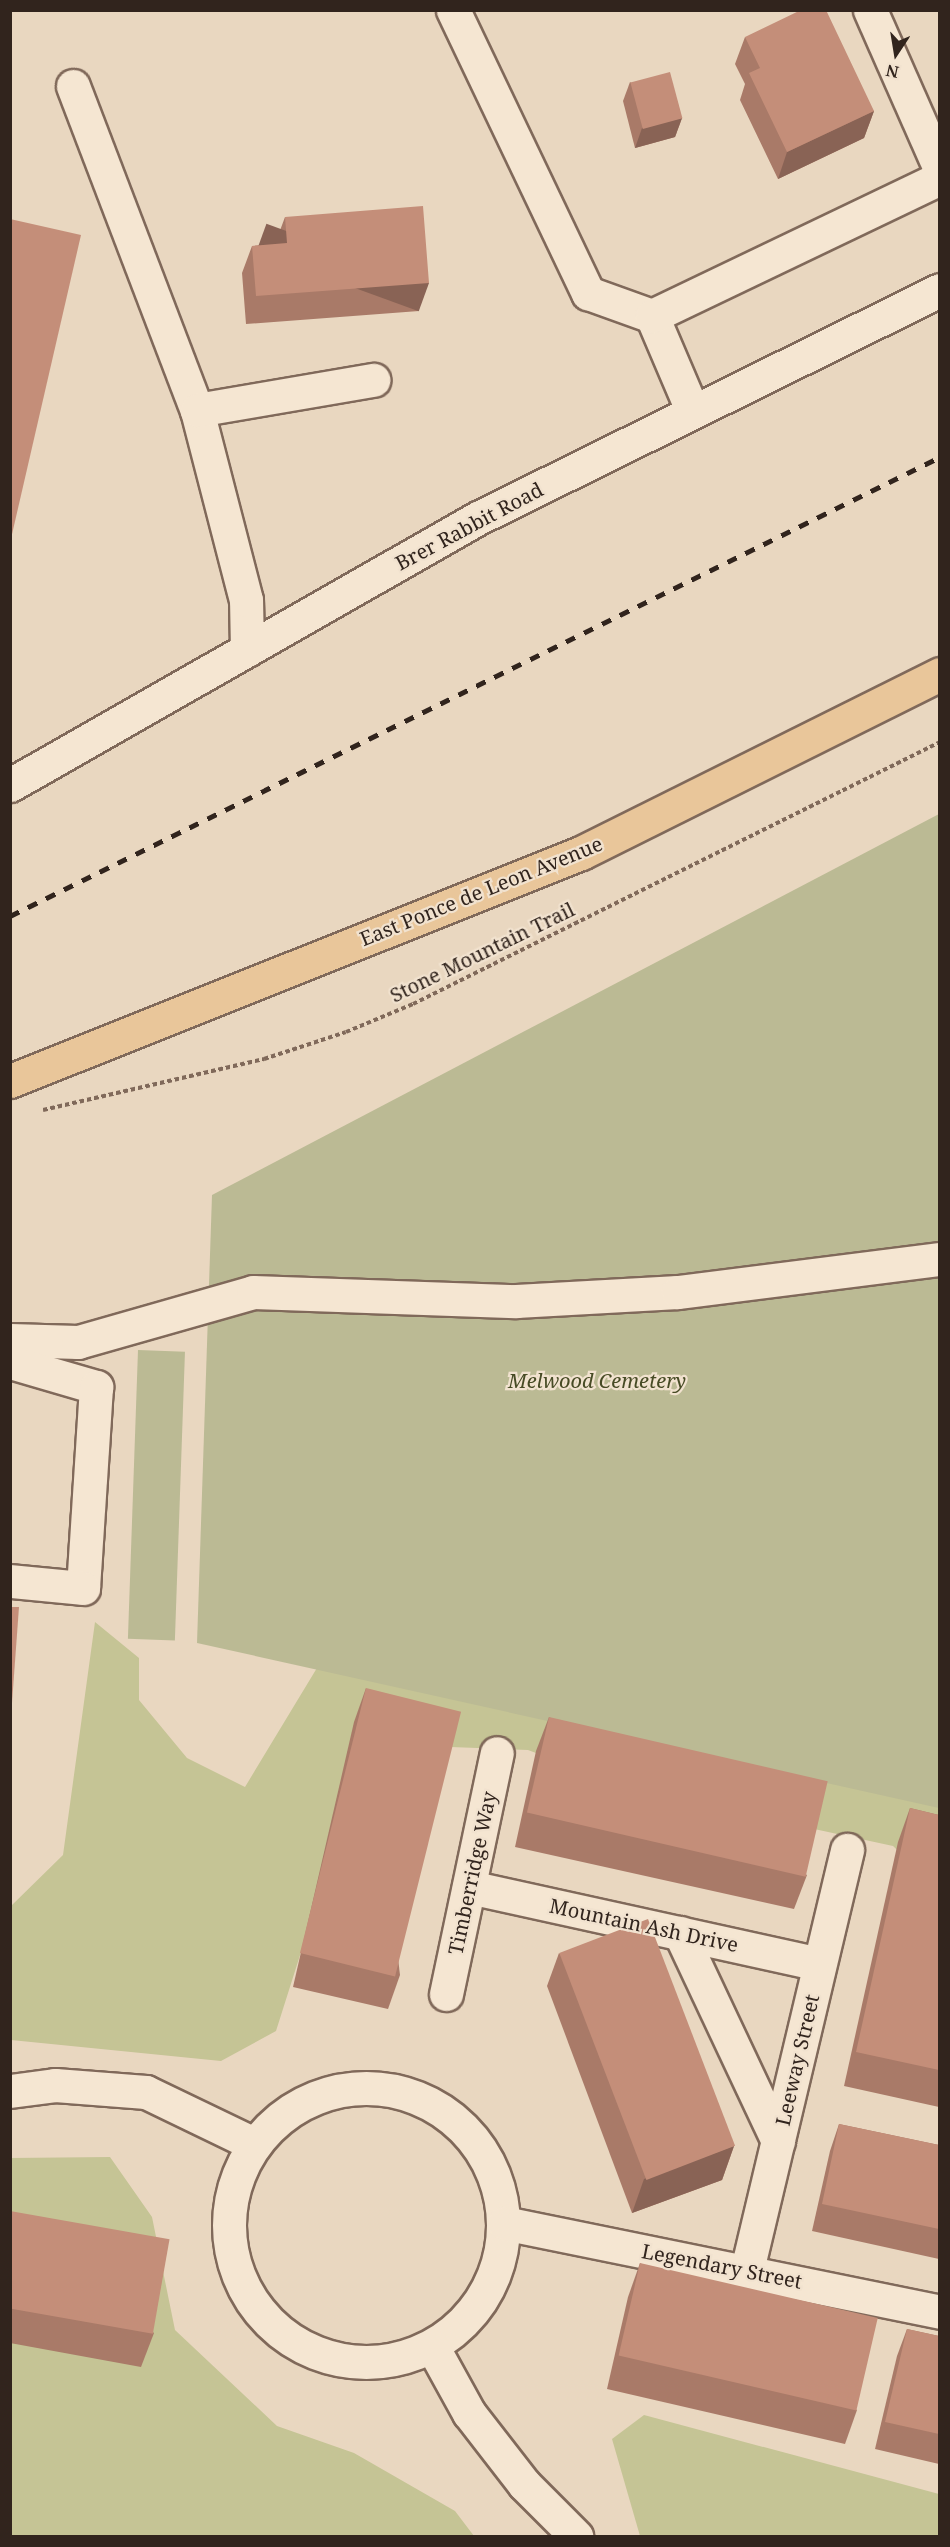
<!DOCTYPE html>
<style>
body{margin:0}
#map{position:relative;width:950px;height:2547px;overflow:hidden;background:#e9d7c0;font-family:"Noto Serif",serif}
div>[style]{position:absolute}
.green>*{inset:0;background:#c5c495}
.cemetery>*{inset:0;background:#bbba94;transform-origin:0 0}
.path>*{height:4px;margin-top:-2px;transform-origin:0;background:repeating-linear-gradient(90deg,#80695a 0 4.5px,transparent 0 7.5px)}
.roads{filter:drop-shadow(2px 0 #80695a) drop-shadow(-2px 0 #80695a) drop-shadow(0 2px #80695a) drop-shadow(0 -2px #80695a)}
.minor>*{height:33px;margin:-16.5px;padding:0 16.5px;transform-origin:16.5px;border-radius:16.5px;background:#f5e6d2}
.minor>.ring{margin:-16.5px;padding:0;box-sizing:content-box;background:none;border:33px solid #f5e6d2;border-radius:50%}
.major>*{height:33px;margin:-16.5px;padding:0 16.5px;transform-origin:16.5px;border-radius:16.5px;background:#e9c69a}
.rail>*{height:4.5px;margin-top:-2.25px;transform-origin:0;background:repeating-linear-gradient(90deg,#31241d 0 10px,transparent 0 20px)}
.wall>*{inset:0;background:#a97a68}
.shaded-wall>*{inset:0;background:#896355;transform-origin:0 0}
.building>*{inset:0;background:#c48e79;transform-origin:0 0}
span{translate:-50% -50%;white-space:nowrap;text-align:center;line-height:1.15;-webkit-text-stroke:4.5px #f1e2cf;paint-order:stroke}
.street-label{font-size:20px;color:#31241d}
.park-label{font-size:20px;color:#474b25;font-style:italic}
.frame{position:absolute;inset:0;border:12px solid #31241d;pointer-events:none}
.north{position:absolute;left:866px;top:24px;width:60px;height:60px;-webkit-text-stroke:4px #f1e2cf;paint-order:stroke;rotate:192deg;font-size:16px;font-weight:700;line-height:24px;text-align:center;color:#31241d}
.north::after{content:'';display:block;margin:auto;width:21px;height:27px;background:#31241d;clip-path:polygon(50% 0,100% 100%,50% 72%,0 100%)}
</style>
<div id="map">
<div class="green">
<div style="clip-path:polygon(95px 1622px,139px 1658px,139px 1700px,187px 1758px,245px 1787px,323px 1658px,939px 1643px,939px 1890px,893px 1846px,637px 1791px,528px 1750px,398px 1745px,340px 1829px,276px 2031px,221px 2061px,11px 2040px,11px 1906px,63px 1855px)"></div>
<div style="clip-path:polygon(110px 2157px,152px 2217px,175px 2330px,277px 2426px,354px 2453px,455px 2511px,474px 2536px,11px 2536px,10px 2158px)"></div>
<div style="clip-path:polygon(644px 2415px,939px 2494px,939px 2536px,640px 2536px,612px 2439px)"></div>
</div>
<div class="cemetery">
<div style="clip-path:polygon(939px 814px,939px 1808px,197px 1643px,212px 1195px)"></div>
<div style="left:138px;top:1350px;width:47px;height:289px;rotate:2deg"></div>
</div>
<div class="path">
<div style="left:43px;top:1110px;width:227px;rotate:-13deg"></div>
<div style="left:264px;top:1059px;width:86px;rotate:-18.2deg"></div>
<div style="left:346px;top:1032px;width:73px;rotate:-22.7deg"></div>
<div style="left:413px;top:1004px;width:589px;rotate:-26.43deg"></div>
</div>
<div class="roads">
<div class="minor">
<div style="left:453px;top:10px;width:314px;rotate:64.5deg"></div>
<div style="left:588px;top:293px;width:68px;rotate:19.8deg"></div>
<div style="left:652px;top:316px;width:104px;rotate:66.9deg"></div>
<div style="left:870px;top:10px;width:174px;rotate:66.2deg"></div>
<div style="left:73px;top:86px;width:347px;rotate:69.1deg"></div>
<div style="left:652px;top:316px;width:319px;rotate:-25.6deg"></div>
<div style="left:247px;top:650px;width:50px;rotate:-91.1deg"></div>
<div style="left:246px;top:600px;width:196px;rotate:-104.5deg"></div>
<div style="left:197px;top:410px;width:179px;rotate:-9.7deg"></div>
<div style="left:10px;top:785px;width:539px;rotate:-29.71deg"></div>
<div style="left:478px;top:518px;width:515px;rotate:-26.27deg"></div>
<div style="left:10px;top:1340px;width:68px;rotate:1.7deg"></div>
<div style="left:78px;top:1342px;width:182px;rotate:-15.9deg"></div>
<div style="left:253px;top:1292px;width:263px;rotate:2deg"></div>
<div style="left:516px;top:1301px;width:162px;rotate:-3.2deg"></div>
<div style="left:678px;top:1292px;width:264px;rotate:-7.2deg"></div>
<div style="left:10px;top:1362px;width:90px;rotate:16.2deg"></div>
<div style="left:96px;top:1387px;width:201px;rotate:93.7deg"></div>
<div style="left:83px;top:1588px;width:73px;rotate:-174.5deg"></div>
<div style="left:469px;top:1887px;width:358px;rotate:12.4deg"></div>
<div style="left:680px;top:1933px;width:230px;rotate:64.8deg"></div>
<div style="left:446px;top:1994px;width:246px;rotate:-78.1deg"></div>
<div class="ring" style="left:229px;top:2088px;width:241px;height:241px"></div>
<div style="left:10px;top:2091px;width:45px;rotate:-7.6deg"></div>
<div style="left:55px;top:2085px;width:91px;rotate:4.4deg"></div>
<div style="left:146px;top:2092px;width:120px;rotate:25.7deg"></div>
<div style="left:504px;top:2223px;width:445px;rotate:11.5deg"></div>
<div style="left:747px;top:2270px;width:432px;rotate:-76.6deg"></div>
<div style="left:432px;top:2346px;width:77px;rotate:61.1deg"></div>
<div style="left:469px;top:2413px;width:90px;rotate:52.2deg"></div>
<div style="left:524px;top:2484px;width:74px;rotate:45deg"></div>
</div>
<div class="major">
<div style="left:10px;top:1081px;width:615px;rotate:-21.77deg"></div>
<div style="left:581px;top:853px;width:401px;rotate:-26.5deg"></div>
</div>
</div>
<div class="rail">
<div style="left:10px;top:916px;width:1037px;rotate:-26.27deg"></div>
</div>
<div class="wall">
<div style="clip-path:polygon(745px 37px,874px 111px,864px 138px,778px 179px,740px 100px,745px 84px,735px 64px)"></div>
<div style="clip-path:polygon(630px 82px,682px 118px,675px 137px,635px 148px,623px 101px)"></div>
<div style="clip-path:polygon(285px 217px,419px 311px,246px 324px,242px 273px,252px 246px,275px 244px)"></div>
<div style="clip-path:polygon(366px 1688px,400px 1975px,388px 2009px,293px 1987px,354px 1722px)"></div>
<div style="clip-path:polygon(549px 1717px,807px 1875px,794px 1909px,515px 1847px,536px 1751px)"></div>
<div style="clip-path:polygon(910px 1808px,939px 1815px,939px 2107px,844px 2086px,898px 1842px)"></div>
<div style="clip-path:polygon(559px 1953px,734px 2146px,722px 2180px,632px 2213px,547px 1986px)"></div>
<div style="clip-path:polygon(839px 2124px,939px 2145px,939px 2259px,812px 2231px,830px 2151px)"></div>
<div style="clip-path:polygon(10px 2211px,154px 2333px,141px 2367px,10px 2343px)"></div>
<div style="clip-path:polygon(640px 2263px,857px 2410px,845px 2444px,607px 2389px,628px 2297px)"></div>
<div style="clip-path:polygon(907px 2329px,939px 2336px,939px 2464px,875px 2449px,897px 2356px)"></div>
</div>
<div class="shaded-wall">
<div style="clip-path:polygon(874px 111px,864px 138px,778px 179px,787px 152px)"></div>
<div style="clip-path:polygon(682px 118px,675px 137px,635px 148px,642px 128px)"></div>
<div style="left:429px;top:283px;width:30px;height:173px;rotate:110deg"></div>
<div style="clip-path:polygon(734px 2146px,722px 2180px,632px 2213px,644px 2179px)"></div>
</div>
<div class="building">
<div style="clip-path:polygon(801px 10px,826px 10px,874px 111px,787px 152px,749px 73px,760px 68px,745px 37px)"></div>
<div style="left:670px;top:72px;width:48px;height:41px;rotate:75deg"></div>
<div style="clip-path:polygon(423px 206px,429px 283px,256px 296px,252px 246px,287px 243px,285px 217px)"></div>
<div style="clip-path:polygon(10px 219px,81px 235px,10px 543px)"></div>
<div style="clip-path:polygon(10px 1607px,19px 1607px,10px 1730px)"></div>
<div style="left:366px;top:1688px;width:98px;height:273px;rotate:14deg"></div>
<div style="left:549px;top:1717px;width:286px;height:98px;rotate:13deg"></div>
<div style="clip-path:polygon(910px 1808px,939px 1815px,939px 2070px,856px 2052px)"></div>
<div style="left:648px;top:1919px;width:243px;height:95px;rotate:69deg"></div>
<div style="clip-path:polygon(839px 2124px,939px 2145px,939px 2229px,822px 2204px)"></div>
<div style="left:10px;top:2211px;width:162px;height:96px;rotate:10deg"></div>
<div style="left:640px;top:2263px;width:244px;height:95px;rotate:13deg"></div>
<div style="clip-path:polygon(907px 2329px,939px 2336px,939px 2434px,885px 2422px)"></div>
</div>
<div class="street-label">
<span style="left:469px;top:526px;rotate:-28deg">Brer Rabbit Road</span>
<span style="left:481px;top:891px;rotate:-22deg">East Ponce de Leon Avenue</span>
<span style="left:482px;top:952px;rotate:-26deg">Stone Mountain Trail</span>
<span style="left:472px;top:1873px;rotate:-78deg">Timberridge Way</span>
<span style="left:644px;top:1925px;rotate:12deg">Mountain Ash Drive</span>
<span style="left:797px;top:2060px;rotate:-77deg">Leeway Street</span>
<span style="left:722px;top:2266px;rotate:11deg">Legendary Street</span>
</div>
<div class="park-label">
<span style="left:597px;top:1380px">Melwood Cemetery</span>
</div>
<div class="frame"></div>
<div class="north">N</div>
</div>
